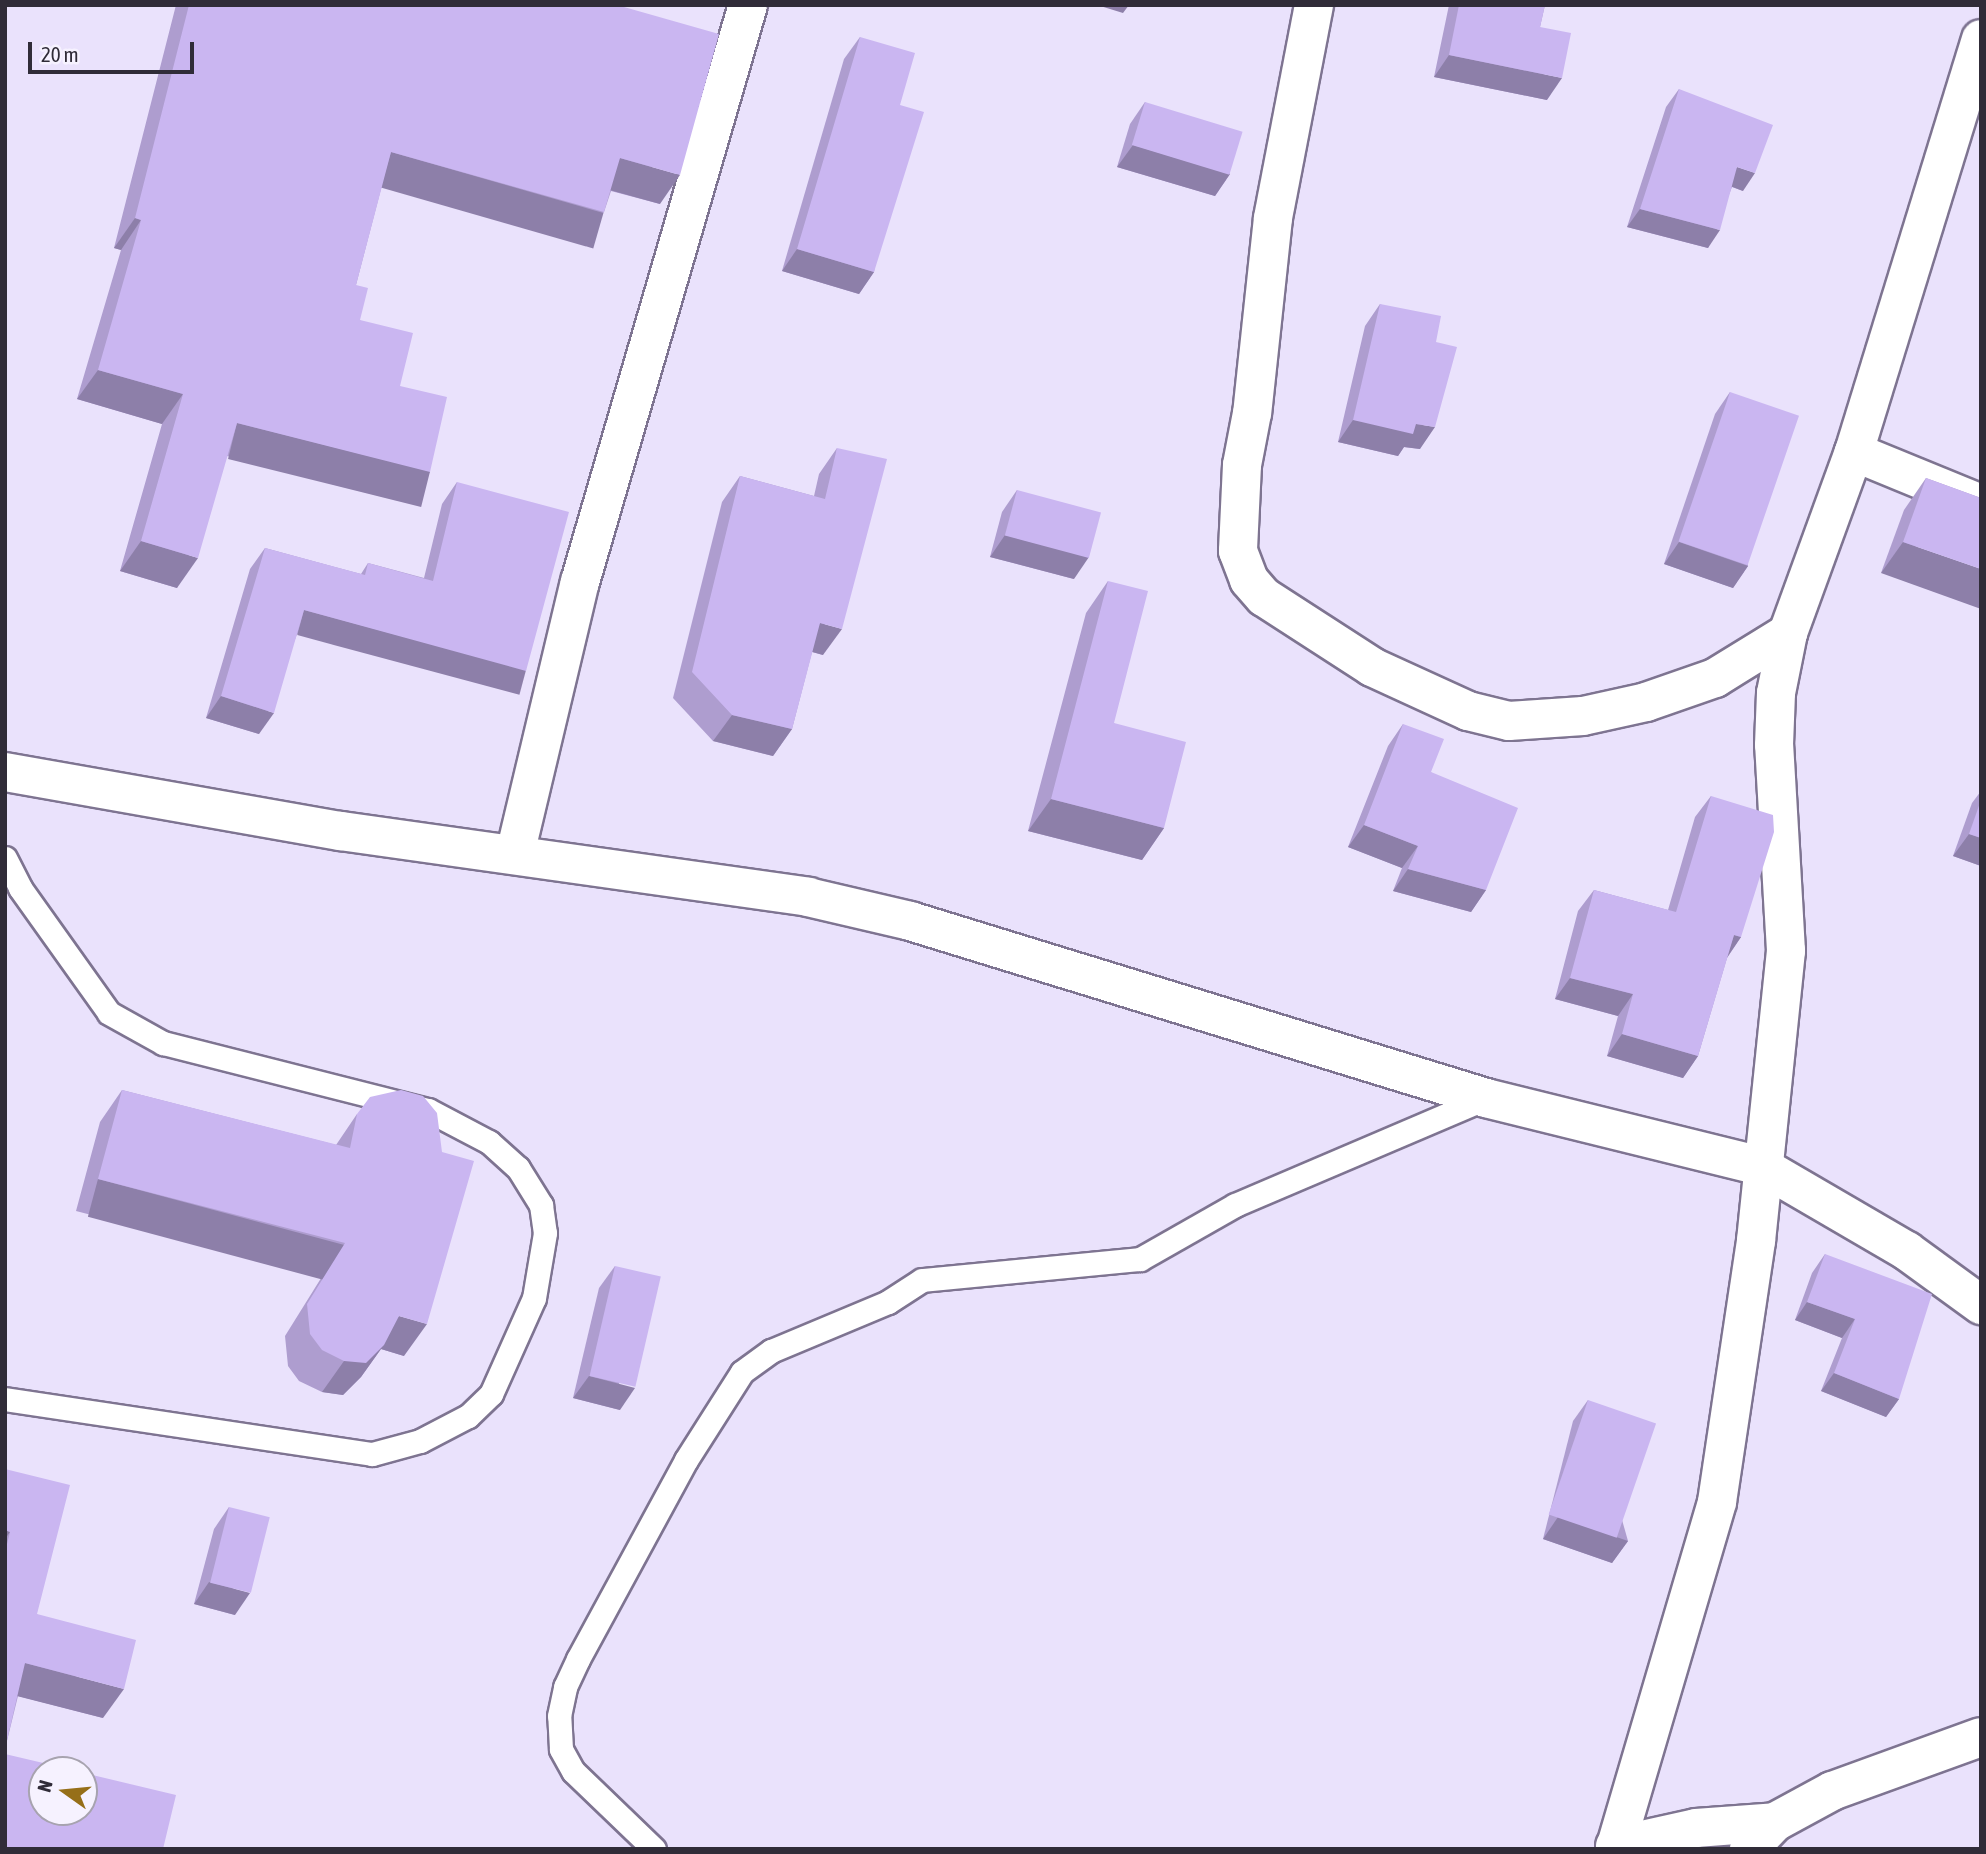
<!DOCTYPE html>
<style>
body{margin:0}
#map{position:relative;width:1986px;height:1854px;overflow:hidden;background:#eae2fc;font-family:"Asap Condensed",sans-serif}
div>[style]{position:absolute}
.roads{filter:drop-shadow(2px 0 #7e7491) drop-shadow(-2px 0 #7e7491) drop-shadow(0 2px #7e7491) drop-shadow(0 -2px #7e7491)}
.service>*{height:23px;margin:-11.5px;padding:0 11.5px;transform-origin:11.5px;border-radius:11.5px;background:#fff}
.minor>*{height:38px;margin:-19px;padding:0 19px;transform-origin:19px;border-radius:19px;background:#fff}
.wall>*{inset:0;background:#ae9dcf}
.shaded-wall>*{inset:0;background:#8d7fa9;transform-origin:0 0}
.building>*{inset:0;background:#cab6f1;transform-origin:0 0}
span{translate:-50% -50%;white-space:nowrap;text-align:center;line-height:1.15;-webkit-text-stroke:5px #f6f2ff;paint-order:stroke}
.frame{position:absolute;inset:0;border:7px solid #302c38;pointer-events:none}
.north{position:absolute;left:28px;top:1756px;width:70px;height:70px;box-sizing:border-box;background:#f6f2ff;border:2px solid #a7a3af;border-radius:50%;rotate:285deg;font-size:19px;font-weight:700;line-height:28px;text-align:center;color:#302c38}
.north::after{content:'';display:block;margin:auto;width:24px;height:32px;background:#966f19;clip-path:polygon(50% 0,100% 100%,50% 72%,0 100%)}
.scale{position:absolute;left:28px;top:42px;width:166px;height:32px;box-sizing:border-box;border:4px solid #302c38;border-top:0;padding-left:9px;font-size:21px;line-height:24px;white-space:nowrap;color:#302c38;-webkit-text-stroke:5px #f6f2ff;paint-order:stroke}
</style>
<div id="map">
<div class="roads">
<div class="service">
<div style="left:5px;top:858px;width:34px;rotate:63deg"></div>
<div style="left:20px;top:888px;width:153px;rotate:54.5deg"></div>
<div style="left:109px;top:1013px;width:62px;rotate:29.1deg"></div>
<div style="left:163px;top:1043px;width:273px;rotate:14.2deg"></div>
<div style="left:428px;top:1110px;width:69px;rotate:27.7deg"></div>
<div style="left:489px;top:1142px;width:39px;rotate:42deg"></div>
<div style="left:518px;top:1168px;width:44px;rotate:58.1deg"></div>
<div style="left:541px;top:1205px;width:28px;rotate:82deg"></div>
<div style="left:545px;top:1233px;width:66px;rotate:99.6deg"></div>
<div style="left:534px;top:1298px;width:105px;rotate:114.1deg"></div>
<div style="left:491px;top:1394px;width:32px;rotate:136deg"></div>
<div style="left:468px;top:1416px;width:54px;rotate:152.5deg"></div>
<div style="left:420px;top:1441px;width:50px;rotate:164.8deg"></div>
<div style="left:372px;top:1454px;width:371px;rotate:-171.5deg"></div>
<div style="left:654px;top:1849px;width:112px;rotate:-136.1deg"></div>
<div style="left:573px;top:1771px;width:25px;rotate:-119deg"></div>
<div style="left:561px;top:1749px;width:33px;rotate:-93deg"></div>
<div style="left:559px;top:1716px;width:30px;rotate:-78deg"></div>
<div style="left:565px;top:1687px;width:31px;rotate:-65deg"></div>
<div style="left:578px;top:1659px;width:226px;rotate:-61.5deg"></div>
<div style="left:686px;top:1460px;width:104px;rotate:-57.5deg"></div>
<div style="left:742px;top:1372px;width:36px;rotate:-36deg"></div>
<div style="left:771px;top:1351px;width:127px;rotate:-22.7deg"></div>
<div style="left:888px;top:1302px;width:40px;rotate:-32.9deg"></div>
<div style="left:922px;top:1280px;width:219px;rotate:-5.5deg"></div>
<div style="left:1140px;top:1259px;width:109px;rotate:-29.6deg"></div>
<div style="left:1235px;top:1205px;width:273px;rotate:-23.1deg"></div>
</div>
<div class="minor">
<div style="left:1314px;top:5px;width:217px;rotate:100.9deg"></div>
<div style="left:1273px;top:218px;width:196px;rotate:96.1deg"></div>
<div style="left:1252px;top:413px;width:53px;rotate:100.9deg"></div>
<div style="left:1242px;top:465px;width:86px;rotate:92.7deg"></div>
<div style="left:1238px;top:551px;width:31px;rotate:69deg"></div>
<div style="left:1249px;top:580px;width:23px;rotate:49deg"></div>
<div style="left:1264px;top:597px;width:129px;rotate:32.9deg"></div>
<div style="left:1372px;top:667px;width:106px;rotate:24.6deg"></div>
<div style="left:1468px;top:711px;width:42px;rotate:13.7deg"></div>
<div style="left:1509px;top:721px;width:74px;rotate:-3.9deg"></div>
<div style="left:1583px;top:716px;width:65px;rotate:-12.5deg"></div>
<div style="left:1646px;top:702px;width:73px;rotate:-19.2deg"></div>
<div style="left:1715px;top:678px;width:86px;rotate:-31.7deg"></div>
<div style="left:1854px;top:452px;width:137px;rotate:22.3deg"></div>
<div style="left:5px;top:772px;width:341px;rotate:10deg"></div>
<div style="left:341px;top:831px;width:472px;rotate:8deg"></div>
<div style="left:808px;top:897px;width:105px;rotate:13.2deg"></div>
<div style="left:910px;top:921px;width:603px;rotate:17.08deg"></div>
<div style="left:1486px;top:1098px;width:283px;rotate:13.9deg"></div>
<div style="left:1761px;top:1166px;width:169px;rotate:30.2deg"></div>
<div style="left:1907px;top:1251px;width:92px;rotate:36.1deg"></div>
<div style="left:515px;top:854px;width:280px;rotate:-76.6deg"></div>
<div style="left:580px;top:582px;width:601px;rotate:-73.77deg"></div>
<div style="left:1615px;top:1846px;width:83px;rotate:-12.5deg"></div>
<div style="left:1696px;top:1828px;width:79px;rotate:-4.3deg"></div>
<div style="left:1615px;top:1849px;width:362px;rotate:-73.6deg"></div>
<div style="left:1717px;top:1502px;width:264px;rotate:-81.5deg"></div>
<div style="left:1756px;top:1241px;width:292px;rotate:-84.1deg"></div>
<div style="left:1786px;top:951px;width:206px;rotate:-93.3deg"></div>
<div style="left:1774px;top:745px;width:52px;rotate:-87.8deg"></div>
<div style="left:1776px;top:693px;width:61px;rotate:-78.7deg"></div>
<div style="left:1788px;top:633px;width:193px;rotate:-70deg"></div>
<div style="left:1854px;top:452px;width:432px;rotate:-72.9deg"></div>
<div style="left:1749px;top:1849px;width:37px;rotate:-46deg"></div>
<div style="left:1775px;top:1822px;width:65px;rotate:-28.5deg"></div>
<div style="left:1832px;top:1791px;width:158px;rotate:-19.9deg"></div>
</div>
</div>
<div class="wall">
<div style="clip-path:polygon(176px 5px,617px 5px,660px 204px,611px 191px,604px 212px,584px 241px,382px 185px,356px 285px,360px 320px,400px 386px,430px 472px,409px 502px,227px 456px,177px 588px,120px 571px,162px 424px,77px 399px,121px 250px,114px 248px)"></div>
<div style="clip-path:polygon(1449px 5px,1545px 5px,1540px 27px,1547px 100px,1434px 77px)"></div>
<div style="clip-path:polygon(860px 37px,900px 105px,874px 272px,859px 294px,782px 271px,844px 59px)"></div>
<div style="clip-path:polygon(1679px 89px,1743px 191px,1732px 187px,1708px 248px,1627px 227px,1666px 107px)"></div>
<div style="clip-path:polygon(1145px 102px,1230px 174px,1215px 196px,1117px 167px,1130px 124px)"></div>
<div style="clip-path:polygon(1380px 304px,1436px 342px,1420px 449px,1404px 447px,1398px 456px,1338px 442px,1365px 326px)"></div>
<div style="clip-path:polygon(1730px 392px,1748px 566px,1733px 588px,1664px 564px,1715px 414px)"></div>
<div style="clip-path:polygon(837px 448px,823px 655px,812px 652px,792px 729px,773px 756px,713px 741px,673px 698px,722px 502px,740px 476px,814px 496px,819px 474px)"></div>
<div style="clip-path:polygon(1926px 478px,1981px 498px,1881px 573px,1904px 510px)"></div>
<div style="clip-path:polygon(457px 482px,512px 692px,297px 634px,259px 734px,206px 718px,250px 569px,265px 548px,361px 574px,368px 563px,424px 578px,442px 504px)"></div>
<div style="clip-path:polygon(1017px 490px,1074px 579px,990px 557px,1002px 512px)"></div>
<div style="clip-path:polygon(1108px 581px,1114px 723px,1164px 828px,1142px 860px,1028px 831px,1086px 613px)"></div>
<div style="clip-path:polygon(1403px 724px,1431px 772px,1486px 890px,1471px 912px,1393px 891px,1402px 868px,1348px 847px,1388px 746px)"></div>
<div style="clip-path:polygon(1981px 791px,1981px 866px,1953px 856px,1972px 803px)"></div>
<div style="clip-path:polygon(1711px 796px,1741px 937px,1727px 958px,1698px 1056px,1683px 1078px,1607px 1056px,1618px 1016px,1555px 999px,1578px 911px,1594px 890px,1668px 910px,1695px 817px)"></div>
<div style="clip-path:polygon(122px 1090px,336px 1145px,357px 1114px,404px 1356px,381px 1349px,361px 1377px,343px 1395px,322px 1392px,299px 1381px,288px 1366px,285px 1336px,323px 1275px,76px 1211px,100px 1122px)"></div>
<div style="clip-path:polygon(1825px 1254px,1899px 1399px,1886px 1417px,1821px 1391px,1842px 1338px,1795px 1320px,1812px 1273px)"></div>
<div style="clip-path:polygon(615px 1266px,620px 1410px,573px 1398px,599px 1288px)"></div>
<div style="clip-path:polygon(1588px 1400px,1628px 1541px,1612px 1563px,1543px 1539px,1573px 1421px)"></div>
<div style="clip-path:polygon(5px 1469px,37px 1614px,103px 1718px,18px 1696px,5px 1749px)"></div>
<div style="clip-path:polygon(229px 1507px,235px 1615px,194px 1604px,214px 1529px)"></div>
</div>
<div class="shaded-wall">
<div style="clip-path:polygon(1097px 5px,1129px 5px,1123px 13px)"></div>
<div style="clip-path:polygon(1449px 55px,1562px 78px,1547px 100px,1434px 77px)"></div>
<div style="clip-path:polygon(1133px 145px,1230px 174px,1215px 196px,1117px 167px)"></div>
<div style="left:391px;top:152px;width:221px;height:37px;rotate:16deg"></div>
<div style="clip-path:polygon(620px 158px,680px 175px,660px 204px,599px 187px)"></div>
<div style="clip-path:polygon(1737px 167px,1755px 173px,1743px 191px,1725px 184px)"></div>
<div style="clip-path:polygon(1640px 209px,1720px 230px,1708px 248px,1627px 227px)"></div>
<div style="clip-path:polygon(135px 218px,141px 220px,121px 250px,114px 248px)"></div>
<div style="clip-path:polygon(797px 249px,874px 272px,859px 294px,782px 271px)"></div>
<div style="clip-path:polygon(98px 370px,183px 394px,162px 424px,77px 399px)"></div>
<div style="clip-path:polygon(1353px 420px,1416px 424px,1435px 427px,1420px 449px,1404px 447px,1398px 456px,1338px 442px)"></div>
<div style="left:237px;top:423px;width:199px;height:37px;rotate:14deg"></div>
<div style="clip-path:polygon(1005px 535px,1089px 557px,1074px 579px,990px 557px)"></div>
<div style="clip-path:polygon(141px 541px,198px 558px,177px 588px,120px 571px)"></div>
<div style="clip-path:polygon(1679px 542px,1748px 566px,1733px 588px,1664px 564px)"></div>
<div style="clip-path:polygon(1903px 542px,1981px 569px,1981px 609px,1881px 573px)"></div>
<div style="left:304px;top:610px;width:230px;height:26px;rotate:15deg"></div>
<div style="clip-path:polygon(820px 623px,842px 629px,823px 655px,802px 649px)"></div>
<div style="clip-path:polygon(221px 696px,274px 713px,259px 734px,206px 718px)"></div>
<div style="clip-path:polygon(732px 715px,792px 729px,773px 756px,713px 741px)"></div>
<div style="clip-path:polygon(1051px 799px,1164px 828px,1142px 860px,1028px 831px)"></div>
<div style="clip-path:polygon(1364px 825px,1418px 846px,1402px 868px,1348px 847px)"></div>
<div style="clip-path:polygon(1969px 834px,1981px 838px,1981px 866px,1953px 856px)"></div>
<div style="clip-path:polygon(1408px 869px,1486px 890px,1471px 912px,1393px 891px)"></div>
<div style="clip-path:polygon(1734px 935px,1741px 937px,1726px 959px)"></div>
<div style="clip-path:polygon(1570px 978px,1633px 994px,1618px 1016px,1555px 999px)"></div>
<div style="clip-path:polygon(1622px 1034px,1698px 1056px,1683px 1078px,1607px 1056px)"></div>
<div style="left:98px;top:1179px;width:255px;height:39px;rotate:15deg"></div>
<div style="clip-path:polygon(1807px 1302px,1855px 1319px,1842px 1338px,1795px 1320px)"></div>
<div style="clip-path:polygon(399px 1316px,427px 1324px,404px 1356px,381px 1349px,361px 1377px,343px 1395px,322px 1392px,344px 1361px)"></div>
<div style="clip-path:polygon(1834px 1373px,1899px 1399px,1886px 1417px,1821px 1391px)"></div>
<div style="clip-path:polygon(589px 1376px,635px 1388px,620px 1410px,573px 1398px)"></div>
<div style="clip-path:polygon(1558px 1517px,1628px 1541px,1612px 1563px,1543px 1539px)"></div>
<div style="clip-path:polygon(5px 1530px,10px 1532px,5px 1539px)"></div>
<div style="clip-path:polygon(209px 1582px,250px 1593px,235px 1615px,194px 1604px)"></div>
<div style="clip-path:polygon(25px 1663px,124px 1689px,103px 1718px,5px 1693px)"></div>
</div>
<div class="building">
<div style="clip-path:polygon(189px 5px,617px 5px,719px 34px,680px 175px,620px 158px,604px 212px,391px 152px,356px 285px,368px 288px,360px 320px,413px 333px,400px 386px,447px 397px,430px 472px,237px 423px,198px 558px,141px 541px,183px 394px,98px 370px,141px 220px,135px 218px)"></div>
<div style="clip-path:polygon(1459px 5px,1545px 5px,1540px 27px,1571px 33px,1562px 78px,1449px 55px)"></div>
<div style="clip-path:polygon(860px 37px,915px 53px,900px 105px,924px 112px,874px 272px,797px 249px)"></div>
<div style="clip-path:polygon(1679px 89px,1773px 125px,1755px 173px,1737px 167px,1720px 230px,1640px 209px)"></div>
<div style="left:1145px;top:102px;width:102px;height:45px;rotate:17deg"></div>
<div style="clip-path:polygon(1380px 304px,1441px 316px,1436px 342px,1457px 347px,1435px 427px,1416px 424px,1413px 434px,1353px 420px)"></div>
<div style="left:1730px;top:392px;width:73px;height:158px;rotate:19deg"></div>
<div style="clip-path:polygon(837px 448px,887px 459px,842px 629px,820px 623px,792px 729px,732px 715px,692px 672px,740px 476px,825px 499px)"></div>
<div style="clip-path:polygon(1926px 478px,1981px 498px,1981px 569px,1903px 542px)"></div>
<div style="clip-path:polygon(457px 482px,569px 512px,526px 671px,304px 610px,274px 713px,221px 696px,265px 548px,365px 575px,368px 563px,433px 581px)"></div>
<div style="left:1017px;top:490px;width:87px;height:47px;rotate:15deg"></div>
<div style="clip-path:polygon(1108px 581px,1148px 591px,1114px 723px,1186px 742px,1164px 828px,1051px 799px)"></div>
<div style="clip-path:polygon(1403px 724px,1444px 739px,1431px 772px,1518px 808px,1486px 890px,1408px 869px,1418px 846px,1364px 825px)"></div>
<div style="clip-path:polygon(1711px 796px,1773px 815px,1774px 832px,1741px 937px,1734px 935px,1698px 1056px,1622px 1034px,1633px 994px,1570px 978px,1594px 890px,1676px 912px)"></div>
<div style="clip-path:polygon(1981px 800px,1981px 838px,1969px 834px)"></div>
<div style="clip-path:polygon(122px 1090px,350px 1148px,357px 1114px,370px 1097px,401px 1090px,423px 1096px,437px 1113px,442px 1152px,474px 1161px,427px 1324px,399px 1316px,384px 1345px,366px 1363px,344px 1361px,322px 1350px,310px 1334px,307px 1304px,345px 1243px,98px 1179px)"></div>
<div style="clip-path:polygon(1825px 1254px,1932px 1294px,1899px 1399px,1834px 1373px,1855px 1319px,1807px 1302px)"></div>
<div style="left:615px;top:1266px;width:47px;height:113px;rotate:13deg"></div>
<div style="left:1588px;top:1400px;width:72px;height:121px;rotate:19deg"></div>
<div style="clip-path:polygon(5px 1469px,70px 1485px,37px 1614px,136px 1640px,124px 1689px,25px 1663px,5px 1749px,5px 1552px,10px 1532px,5px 1530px)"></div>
<div style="left:229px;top:1507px;width:42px;height:78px;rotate:14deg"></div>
<div style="clip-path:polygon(5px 1754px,73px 1770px,42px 1770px,42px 1812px,84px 1812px,84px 1773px,176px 1795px,163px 1849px,5px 1849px)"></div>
</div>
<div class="frame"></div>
<div class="north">N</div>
<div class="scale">20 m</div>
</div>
